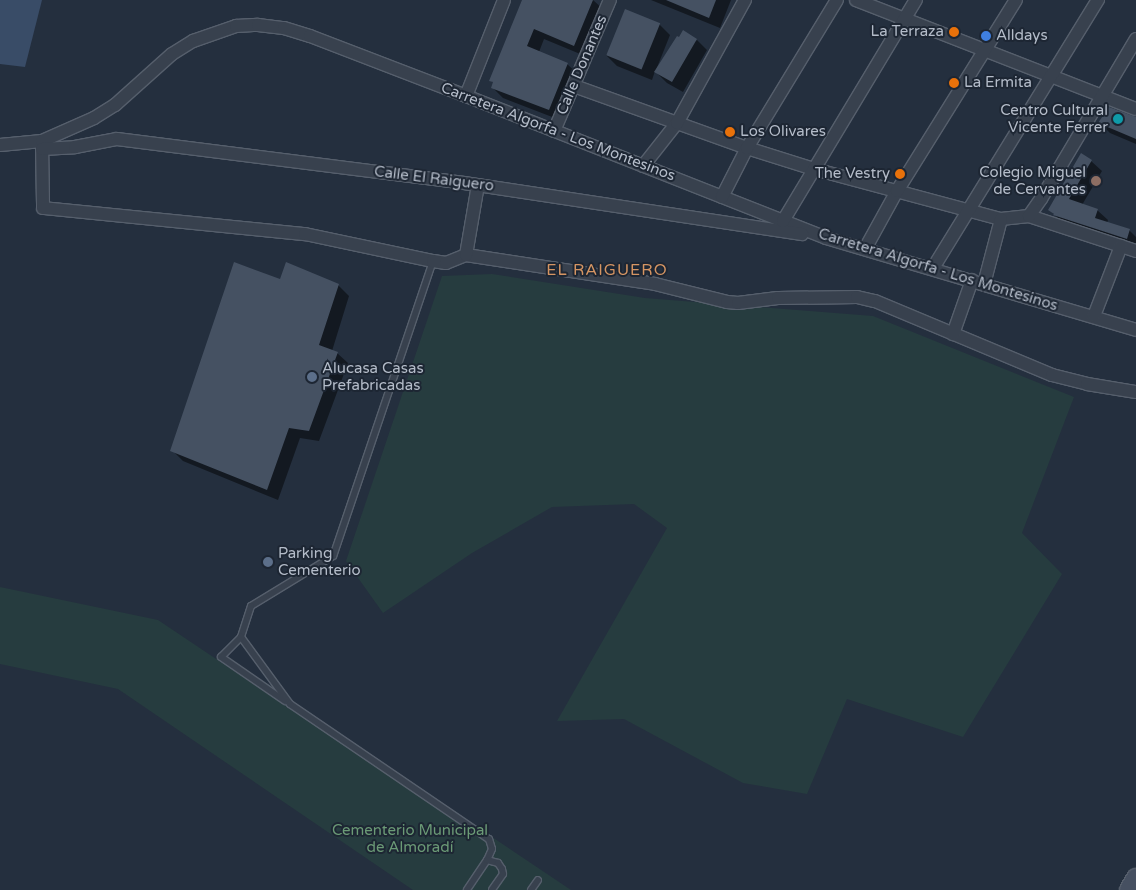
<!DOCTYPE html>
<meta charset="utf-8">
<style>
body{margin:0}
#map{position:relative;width:1136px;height:890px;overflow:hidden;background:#242f3e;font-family:"Varela Round",sans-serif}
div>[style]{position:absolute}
.green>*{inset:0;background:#263c3f}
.water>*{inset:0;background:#394c67}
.shadow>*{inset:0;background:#0007}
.building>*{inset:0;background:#455162;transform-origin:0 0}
.roads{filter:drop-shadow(1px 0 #565f6c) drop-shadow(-1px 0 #565f6c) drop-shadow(0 1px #565f6c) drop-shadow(0 -1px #565f6c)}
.lane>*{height:6px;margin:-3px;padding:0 3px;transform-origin:3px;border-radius:3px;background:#38414e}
.street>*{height:12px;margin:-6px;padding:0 6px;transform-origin:6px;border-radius:6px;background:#38414e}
.secondary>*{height:18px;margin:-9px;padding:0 9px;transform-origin:9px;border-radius:9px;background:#465061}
.dots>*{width:14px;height:14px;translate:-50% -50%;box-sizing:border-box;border:2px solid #1d2633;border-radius:50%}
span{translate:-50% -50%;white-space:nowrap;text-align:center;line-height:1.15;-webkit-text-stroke:4px #1d2633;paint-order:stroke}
.poi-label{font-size:15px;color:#b4bcc9}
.right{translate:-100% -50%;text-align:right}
.left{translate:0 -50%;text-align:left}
.street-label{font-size:15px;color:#b4bcc9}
.park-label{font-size:15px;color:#6b9a76}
.neighbourhood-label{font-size:16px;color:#d59563;letter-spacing:1px}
</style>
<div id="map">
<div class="green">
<div style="clip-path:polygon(492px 274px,645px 298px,873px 316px,1074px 397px,1022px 533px,1062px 574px,963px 737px,847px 699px,807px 794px,743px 783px,624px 719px,557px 721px,667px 528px,634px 504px,552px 507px,472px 553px,383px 613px,346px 561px,442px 276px)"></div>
<div style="clip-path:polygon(0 587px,158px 620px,484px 839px,492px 837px,571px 890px,413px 890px,118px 689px,0 664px)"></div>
</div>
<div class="water">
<div style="clip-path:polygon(0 0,42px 0,25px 67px,0 64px)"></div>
</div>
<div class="shadow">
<div style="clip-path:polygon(523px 0,593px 0,604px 10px,585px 56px,544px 39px,539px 52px,567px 64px,578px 74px,560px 120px,503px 98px,492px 87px,494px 83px,491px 80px)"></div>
<div style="clip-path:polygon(651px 0,731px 0,720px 28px)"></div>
<div style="clip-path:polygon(659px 24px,670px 35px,656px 70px,697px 40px,707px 50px,683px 92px,667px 83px,655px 71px,652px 80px,617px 66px,606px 55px)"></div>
<div style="clip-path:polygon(1136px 119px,1136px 144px,1110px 133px,1100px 123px)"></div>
<div style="clip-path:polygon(1091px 161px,1102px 171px,1082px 205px,1097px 210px,1108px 220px,1107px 223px,1129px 230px,1136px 237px,1136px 249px,1066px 226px,1049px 209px)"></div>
<div style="clip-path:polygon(281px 281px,338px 285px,349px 296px,332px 351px,337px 353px,348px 363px,319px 441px,300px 438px,278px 500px,183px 461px,172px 450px)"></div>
</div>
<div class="building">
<div style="clip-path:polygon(522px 0,593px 0,574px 46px,534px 29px,527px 46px,568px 63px,549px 110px,491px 88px,493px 82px,489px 81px)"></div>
<div style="clip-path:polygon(666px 0,716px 0,709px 18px)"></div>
<div style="left:625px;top:9px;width:38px;height:50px;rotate:22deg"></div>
<div style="clip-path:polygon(683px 30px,697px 39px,672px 82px,654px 72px,677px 36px,679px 37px)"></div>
<div style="clip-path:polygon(1109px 107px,1136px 117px,1136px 139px,1098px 123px)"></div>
<div style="clip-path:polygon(1081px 153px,1092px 160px,1069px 199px,1098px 209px,1095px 218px,1130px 229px,1127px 239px,1053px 215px,1054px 214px,1048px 210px)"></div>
<div style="clip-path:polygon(234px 262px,280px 279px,286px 262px,339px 284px,319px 345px,338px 352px,309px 431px,289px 428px,267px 490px,170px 451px)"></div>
</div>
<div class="roads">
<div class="lane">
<div style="left:433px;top:261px;width:311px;rotate:108.7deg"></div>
<div style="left:333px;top:556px;width:96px;rotate:148.6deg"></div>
<div style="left:251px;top:606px;width:33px;rotate:108deg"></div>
<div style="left:241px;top:637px;width:83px;rotate:53.8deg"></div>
<div style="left:290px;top:704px;width:240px;rotate:34.2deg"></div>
<div style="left:489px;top:839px;width:10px;rotate:73deg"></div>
<div style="left:492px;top:849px;width:12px;rotate:114deg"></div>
<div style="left:487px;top:860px;width:36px;rotate:124deg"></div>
<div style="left:241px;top:637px;width:28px;rotate:135deg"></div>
<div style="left:221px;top:657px;width:78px;rotate:34.5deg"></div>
<div style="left:487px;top:860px;width:11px;rotate:15deg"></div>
<div style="left:498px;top:863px;width:7px;rotate:56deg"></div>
<div style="left:502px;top:869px;width:5px;rotate:79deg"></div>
<div style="left:503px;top:874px;width:19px;rotate:125deg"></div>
<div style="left:531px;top:890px;width:12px;rotate:-55deg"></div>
</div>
<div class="street">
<div style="left:856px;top:0;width:300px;rotate:21.3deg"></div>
<div style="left:574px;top:86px;width:184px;rotate:19.7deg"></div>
<div style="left:747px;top:148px;width:70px;rotate:17.4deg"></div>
<div style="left:814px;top:169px;width:194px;rotate:15deg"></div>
<div style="left:1001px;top:219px;width:28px;rotate:-6deg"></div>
<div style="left:1029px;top:216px;width:113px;rotate:18.1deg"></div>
<div style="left:466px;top:96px;width:103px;rotate:-68.4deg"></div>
<div style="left:554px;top:131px;width:142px;rotate:-66.9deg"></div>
<div style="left:42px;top:141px;width:67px;rotate:89.1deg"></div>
<div style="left:43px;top:208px;width:263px;rotate:5.7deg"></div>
<div style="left:305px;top:234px;width:131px;rotate:11.9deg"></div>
<div style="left:433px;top:261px;width:13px;rotate:9deg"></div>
<div style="left:446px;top:263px;width:22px;rotate:-22deg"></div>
<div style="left:466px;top:255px;width:191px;rotate:8.7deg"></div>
<div style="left:655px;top:284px;width:74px;rotate:14deg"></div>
<div style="left:727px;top:302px;width:11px;rotate:5deg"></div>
<div style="left:738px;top:303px;width:40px;rotate:-7.1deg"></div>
<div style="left:778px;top:298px;width:79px;rotate:-0.7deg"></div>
<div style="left:857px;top:297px;width:18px;rotate:13deg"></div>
<div style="left:875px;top:301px;width:192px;rotate:22.7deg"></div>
<div style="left:1052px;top:375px;width:36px;rotate:14deg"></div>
<div style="left:1087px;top:384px;width:50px;rotate:9.3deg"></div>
<div style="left:0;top:145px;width:42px;rotate:-5.4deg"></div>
<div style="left:42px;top:141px;width:57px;rotate:-23.9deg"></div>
<div style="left:94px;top:118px;width:25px;rotate:-32deg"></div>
<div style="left:115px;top:105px;width:76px;rotate:-41.8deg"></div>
<div style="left:172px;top:54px;width:25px;rotate:-32deg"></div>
<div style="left:193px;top:41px;width:46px;rotate:-19.2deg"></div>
<div style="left:236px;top:26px;width:22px;rotate:-3deg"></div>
<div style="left:258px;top:25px;width:26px;rotate:7deg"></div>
<div style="left:284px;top:28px;width:27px;rotate:17deg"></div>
<div style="left:310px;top:36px;width:167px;rotate:21deg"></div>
<div style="left:466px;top:96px;width:387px;rotate:21.5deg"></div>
<div style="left:826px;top:238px;width:323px;rotate:16.5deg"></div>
<div style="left:42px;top:149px;width:33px;rotate:-3deg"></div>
<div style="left:75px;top:147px;width:43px;rotate:-10.8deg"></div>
<div style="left:117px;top:139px;width:350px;rotate:7.2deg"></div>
<div style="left:464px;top:183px;width:342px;rotate:8.6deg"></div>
<div style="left:643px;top:166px;width:55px;rotate:-51.7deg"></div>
<div style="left:677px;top:123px;width:141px;rotate:-61.1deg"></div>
<div style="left:722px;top:197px;width:55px;rotate:-63deg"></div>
<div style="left:747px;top:148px;width:173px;rotate:-58.7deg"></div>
<div style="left:1029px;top:216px;width:21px;rotate:-55deg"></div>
<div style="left:1041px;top:199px;width:186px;rotate:-59.3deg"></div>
<div style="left:783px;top:221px;width:258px;rotate:-59deg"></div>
<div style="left:865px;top:249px;width:66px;rotate:-61.1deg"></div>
<div style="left:897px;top:191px;width:225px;rotate:-58.1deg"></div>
<div style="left:466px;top:255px;width:71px;rotate:-80.3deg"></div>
<div style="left:933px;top:268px;width:315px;rotate:-58.4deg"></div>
<div style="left:984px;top:284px;width:67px;rotate:-75.3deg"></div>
<div style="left:1094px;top:316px;width:75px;rotate:-68.9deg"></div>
<div style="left:953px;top:334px;width:57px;rotate:-70.6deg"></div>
</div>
<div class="secondary">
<div style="left:1129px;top:890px;width:14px;rotate:-60deg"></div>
</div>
</div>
<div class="dots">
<div style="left:954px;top:32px;background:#e8710a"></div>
<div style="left:986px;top:36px;background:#3f7fe0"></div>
<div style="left:954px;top:83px;background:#e8710a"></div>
<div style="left:1118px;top:119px;background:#0f9aa8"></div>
<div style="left:730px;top:132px;background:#e8710a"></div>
<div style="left:900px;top:174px;background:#e8710a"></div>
<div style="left:1096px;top:181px;background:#8d6e63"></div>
<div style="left:312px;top:377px;background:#5c6f8a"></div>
<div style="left:268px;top:562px;background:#5c6f8a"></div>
</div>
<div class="poi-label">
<span class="right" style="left:944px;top:32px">La Terraza</span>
<span class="left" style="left:996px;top:36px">Alldays</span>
<span class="left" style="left:964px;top:83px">La Ermita</span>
<span class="right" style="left:1108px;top:119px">Centro Cultural<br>Vicente Ferrer</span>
<span class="left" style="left:740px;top:132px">Los Olivares</span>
<span class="right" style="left:1086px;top:181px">Colegio Miguel<br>de Cervantes</span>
<span class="right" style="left:890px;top:174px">The Vestry</span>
<span class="left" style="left:322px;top:377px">Alucasa Casas<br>Prefabricadas</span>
<span class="left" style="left:278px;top:562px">Parking<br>Cementerio</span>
</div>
<div class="street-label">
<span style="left:582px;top:65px;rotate:-67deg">Calle Donantes</span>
<span style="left:558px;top:132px;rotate:21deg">Carretera Algorfa - Los Montesinos</span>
<span style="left:434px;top:179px;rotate:7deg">Calle El Raiguero</span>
<span style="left:938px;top:270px;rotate:17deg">Carretera Algorfa - Los Montesinos</span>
</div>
<div class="park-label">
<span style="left:410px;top:839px">Cementerio Municipal<br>de Almoradí</span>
</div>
<div class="neighbourhood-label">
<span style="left:607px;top:270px">EL RAIGUERO</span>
</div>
</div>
